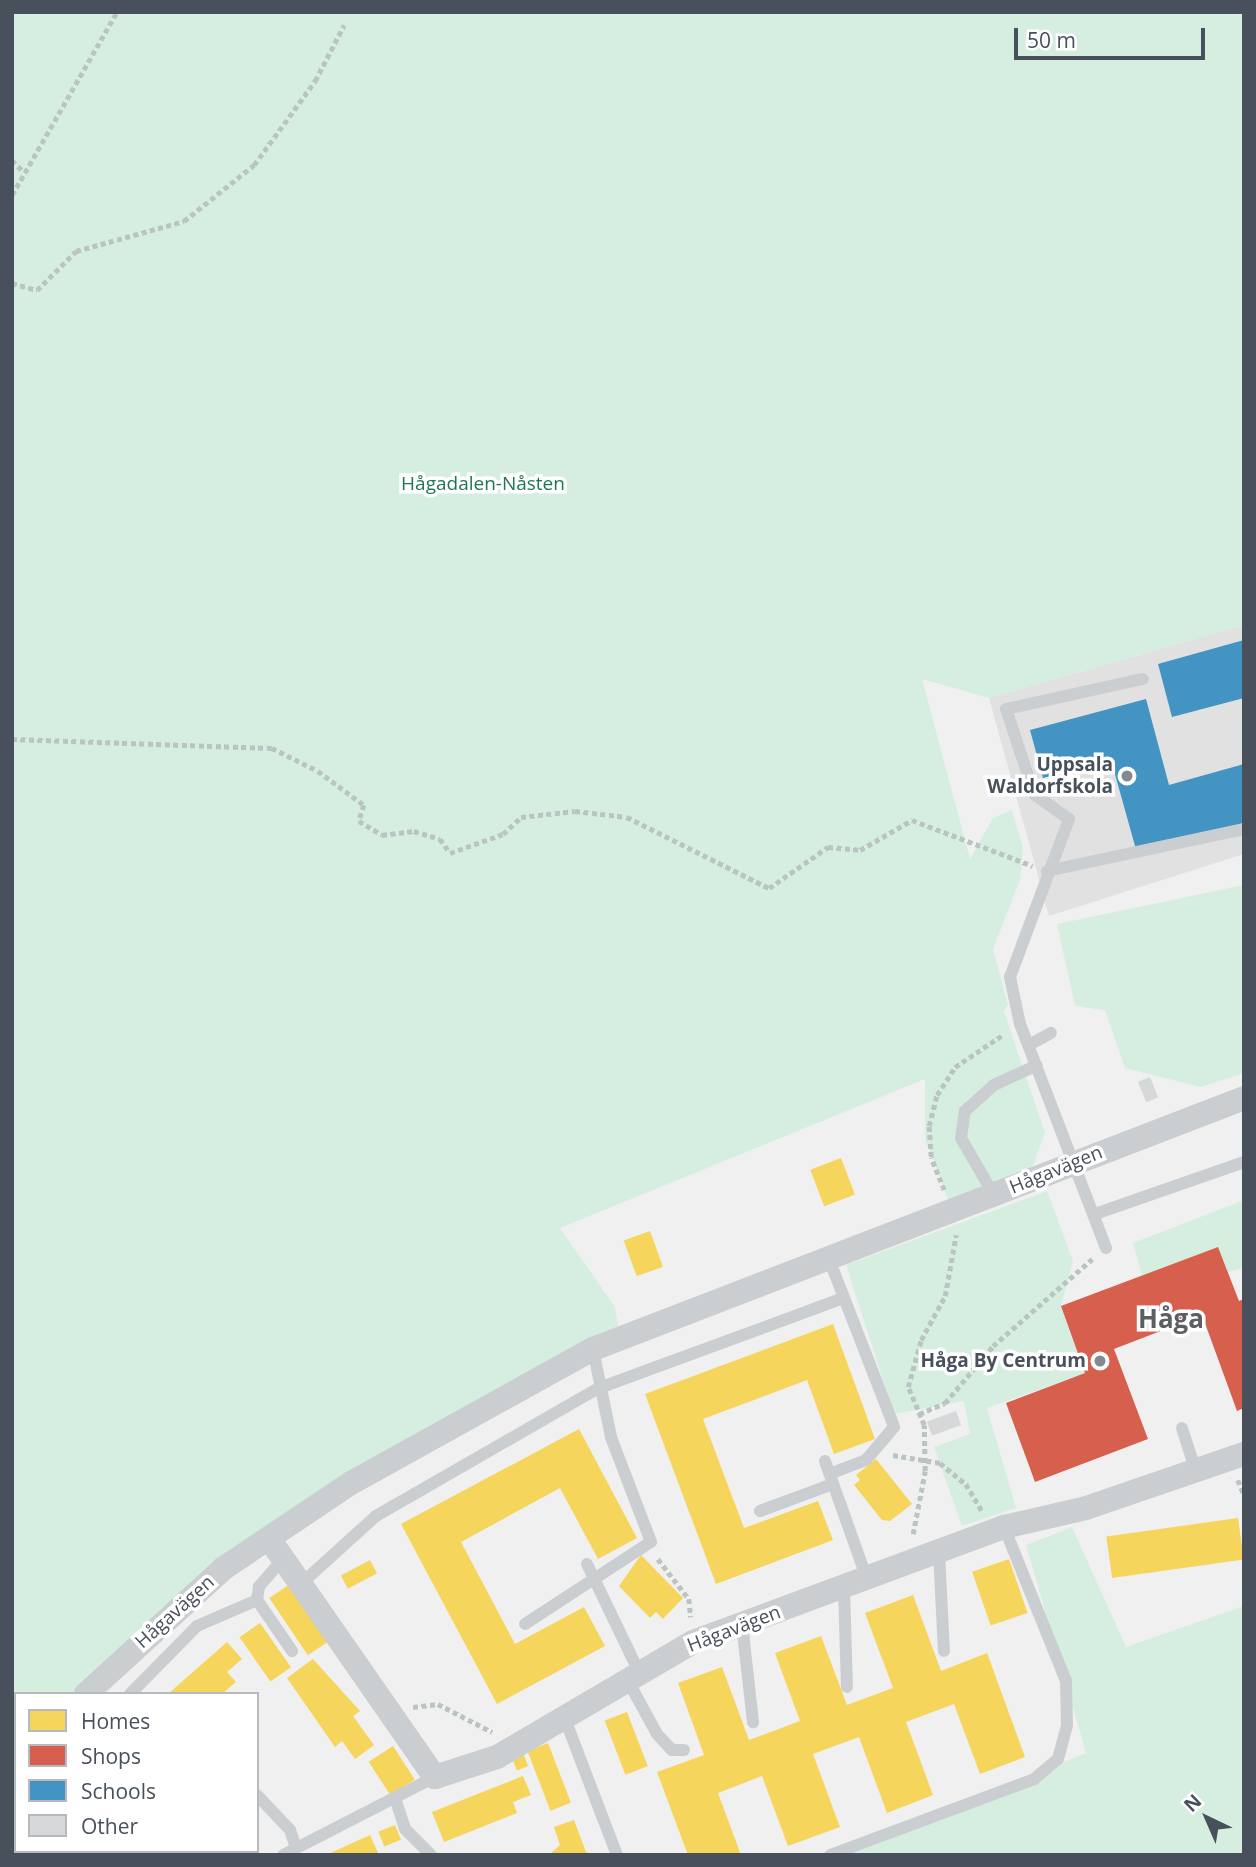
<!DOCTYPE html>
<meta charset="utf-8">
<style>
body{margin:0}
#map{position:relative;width:1256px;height:1867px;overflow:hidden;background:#f0f0f0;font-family:"Open Sans",sans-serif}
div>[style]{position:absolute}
.education>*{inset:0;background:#e2e1e1}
.green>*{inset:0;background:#d5eee0}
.homes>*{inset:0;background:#f6d55c;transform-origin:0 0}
.shops>*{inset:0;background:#d6604d}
.schools>*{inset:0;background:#4393c3}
.building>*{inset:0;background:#d7d8da;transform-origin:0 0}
.path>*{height:4.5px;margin-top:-2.25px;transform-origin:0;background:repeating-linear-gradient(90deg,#bac4c1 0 5px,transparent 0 8.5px)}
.service>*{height:12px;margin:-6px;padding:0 6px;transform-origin:6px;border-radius:6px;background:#cbced1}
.minor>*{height:24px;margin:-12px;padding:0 12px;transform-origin:12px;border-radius:12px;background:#cbced1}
.dots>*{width:19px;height:19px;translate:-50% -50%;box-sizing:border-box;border:4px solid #fff;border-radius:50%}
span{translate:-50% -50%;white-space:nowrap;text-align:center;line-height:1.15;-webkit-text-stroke:7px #fff;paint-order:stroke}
.park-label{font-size:19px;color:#1d784f}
.poi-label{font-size:19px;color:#48515b;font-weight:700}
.right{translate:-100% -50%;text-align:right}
.street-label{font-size:19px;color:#48515b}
.district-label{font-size:26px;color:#5b5e63;font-weight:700}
.frame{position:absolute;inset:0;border:14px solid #48515b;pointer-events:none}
.legend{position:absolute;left:14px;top:1692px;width:245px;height:161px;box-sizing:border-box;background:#fff;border:2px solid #b6b9bd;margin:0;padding:9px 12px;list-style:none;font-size:21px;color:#48515b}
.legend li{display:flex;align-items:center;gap:14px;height:35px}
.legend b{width:35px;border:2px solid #b6b9bd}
.north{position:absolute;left:1172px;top:1783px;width:70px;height:70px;-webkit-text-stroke:5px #fff;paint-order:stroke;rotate:316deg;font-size:19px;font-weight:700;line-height:28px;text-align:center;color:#48515b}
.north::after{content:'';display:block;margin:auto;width:24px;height:32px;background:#48515b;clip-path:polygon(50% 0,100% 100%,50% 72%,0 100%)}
.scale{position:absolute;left:1014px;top:28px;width:191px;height:32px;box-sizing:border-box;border:4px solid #48515b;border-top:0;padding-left:9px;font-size:21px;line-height:24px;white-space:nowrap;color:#48515b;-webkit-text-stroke:5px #fff;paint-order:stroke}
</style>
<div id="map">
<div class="education">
<div style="clip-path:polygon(1244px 625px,1244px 854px,1049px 916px,989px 698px)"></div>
</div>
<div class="green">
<div style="clip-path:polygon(12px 12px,1244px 12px,1244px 625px,989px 698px,922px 679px,970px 859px,993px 818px,1012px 810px,1023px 848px,1020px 880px,993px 949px,1008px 1005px,1004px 1011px,1045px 1133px,1032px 1168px,949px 1202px,925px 1139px,925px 1079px,560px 1228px,615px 1307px,621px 1348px,501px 1406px,248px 1555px,84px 1694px,16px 1694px,12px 1757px)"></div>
<div style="clip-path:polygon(1244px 885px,1244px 1073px,1201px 1087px,1125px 1068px,1105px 1010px,1075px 1006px,1057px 924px)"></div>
<div style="clip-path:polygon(1047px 1191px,1073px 1261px,1061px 1306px,1085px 1373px,987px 1408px,1016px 1508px,962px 1526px,934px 1447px,970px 1434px,964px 1401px,894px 1414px,846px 1265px)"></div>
<div style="clip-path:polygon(1244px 1200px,1244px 1268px,1228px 1272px,1218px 1247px,1142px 1276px,1133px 1243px)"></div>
<div style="clip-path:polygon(1072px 1527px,1126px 1647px,1244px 1606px,1244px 1855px,838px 1855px,1086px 1753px,1026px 1545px)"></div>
</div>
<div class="homes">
<div style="left:841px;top:1158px;width:39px;height:33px;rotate:69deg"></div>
<div style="left:650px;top:1231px;width:38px;height:28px;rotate:70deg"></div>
<div style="clip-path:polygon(833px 1324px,875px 1439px,834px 1454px,807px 1380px,703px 1419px,744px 1528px,818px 1501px,833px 1540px,716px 1584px,645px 1394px)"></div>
<div style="clip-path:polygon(579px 1429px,637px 1538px,598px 1559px,560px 1488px,461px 1542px,515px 1644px,584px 1607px,605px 1646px,497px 1704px,401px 1524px)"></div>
<div style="clip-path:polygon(876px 1459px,912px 1504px,890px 1521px,882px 1520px,854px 1485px,860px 1480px,856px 1475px)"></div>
<div style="left:1238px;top:1518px;width:42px;height:133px;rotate:82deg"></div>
<div style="clip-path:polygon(641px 1555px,683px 1598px,663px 1619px,656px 1612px,650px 1618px,619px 1586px)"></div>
<div style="left:1009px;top:1559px;width:57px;height:39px;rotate:71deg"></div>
<div style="left:370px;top:1560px;width:15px;height:33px;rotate:62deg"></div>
<div style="left:290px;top:1584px;width:69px;height:25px;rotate:56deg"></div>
<div style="clip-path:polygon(913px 1595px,941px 1671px,987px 1653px,1025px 1757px,980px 1774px,954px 1704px,906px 1722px,933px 1795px,887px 1813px,859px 1737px,813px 1754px,840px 1827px,788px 1846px,762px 1776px,718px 1793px,741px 1855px,688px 1855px,657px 1772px,704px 1755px,678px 1683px,722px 1667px,749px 1740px,800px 1721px,775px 1653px,821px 1636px,847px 1705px,893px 1688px,865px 1613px)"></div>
<div style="left:260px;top:1623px;width:54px;height:25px;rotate:55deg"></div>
<div style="clip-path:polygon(227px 1642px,242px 1659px,227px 1672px,236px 1682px,222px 1694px,168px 1694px)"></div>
<div style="clip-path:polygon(313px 1659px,360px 1711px,353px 1716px,374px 1745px,355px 1759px,342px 1741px,335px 1747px,287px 1678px)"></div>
<div style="left:627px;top:1712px;width:58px;height:24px;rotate:69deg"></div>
<div style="left:548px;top:1743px;width:64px;height:22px;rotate:69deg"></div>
<div style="left:393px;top:1746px;width:40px;height:29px;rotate:57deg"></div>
<div style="left:524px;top:1755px;width:12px;height:12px;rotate:70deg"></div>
<div style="clip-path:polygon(523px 1776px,531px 1795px,513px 1802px,517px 1813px,444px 1842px,432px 1812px)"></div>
<div style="clip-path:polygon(574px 1820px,586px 1852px,595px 1855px,549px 1855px,560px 1845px,554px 1827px)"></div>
<div style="left:395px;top:1825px;width:16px;height:18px;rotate:68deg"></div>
<div style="clip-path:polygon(370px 1835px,379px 1855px,326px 1855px)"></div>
</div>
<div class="shops">
<div style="clip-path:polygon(1218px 1247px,1239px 1301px,1244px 1299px,1244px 1408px,1237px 1411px,1202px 1315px,1114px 1349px,1148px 1439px,1035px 1482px,1006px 1403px,1085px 1373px,1061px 1306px)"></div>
</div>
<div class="schools">
<div style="clip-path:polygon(1244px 640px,1244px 698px,1172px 717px,1158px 664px)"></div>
<div style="clip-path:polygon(1146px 699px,1169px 785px,1244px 764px,1244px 823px,1137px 853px,1111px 760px,1043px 778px,1030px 730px)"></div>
</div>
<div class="building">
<div style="left:1150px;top:1077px;width:22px;height:13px;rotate:68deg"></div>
<div style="left:956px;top:1411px;width:15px;height:31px;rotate:70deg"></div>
</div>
<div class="path">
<div style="left:12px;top:160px;width:17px;rotate:45deg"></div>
<div style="left:12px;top:195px;width:211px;rotate:-60.2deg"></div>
<div style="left:12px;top:283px;width:26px;rotate:16deg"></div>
<div style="left:37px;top:290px;width:55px;rotate:-45deg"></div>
<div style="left:76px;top:251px;width:112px;rotate:-15.5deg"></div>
<div style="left:184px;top:221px;width:90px;rotate:-38.7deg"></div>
<div style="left:254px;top:165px;width:104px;rotate:-54deg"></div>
<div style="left:315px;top:81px;width:63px;rotate:-62.6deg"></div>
<div style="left:12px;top:739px;width:260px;rotate:2deg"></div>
<div style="left:272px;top:748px;width:51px;rotate:26.6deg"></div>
<div style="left:318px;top:771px;width:57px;rotate:36.5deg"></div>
<div style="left:364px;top:805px;width:17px;rotate:107deg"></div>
<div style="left:359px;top:821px;width:27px;rotate:31deg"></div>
<div style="left:382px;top:835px;width:32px;rotate:-7deg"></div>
<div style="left:414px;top:831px;width:27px;rotate:17deg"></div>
<div style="left:440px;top:839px;width:17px;rotate:54deg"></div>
<div style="left:450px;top:853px;width:56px;rotate:-19.7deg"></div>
<div style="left:503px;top:834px;width:25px;rotate:-43deg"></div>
<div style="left:521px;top:817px;width:54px;rotate:-6.3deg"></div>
<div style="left:575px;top:811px;width:52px;rotate:6.6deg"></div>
<div style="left:627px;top:817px;width:159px;rotate:26.6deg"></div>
<div style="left:769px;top:888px;width:72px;rotate:-34.8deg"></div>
<div style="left:828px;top:847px;width:32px;rotate:5deg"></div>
<div style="left:860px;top:850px;width:60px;rotate:-30deg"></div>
<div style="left:912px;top:820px;width:129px;rotate:20.8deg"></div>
<div style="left:944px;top:1190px;width:35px;rotate:-112deg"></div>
<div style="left:931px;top:1157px;width:31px;rotate:-94deg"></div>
<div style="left:929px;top:1126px;width:32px;rotate:-76deg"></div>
<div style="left:937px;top:1095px;width:33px;rotate:-57deg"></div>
<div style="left:955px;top:1067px;width:59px;rotate:-34deg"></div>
<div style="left:919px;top:1414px;width:28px;rotate:-23deg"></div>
<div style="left:945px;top:1403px;width:75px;rotate:-49.9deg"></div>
<div style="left:993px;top:1346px;width:132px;rotate:-41.3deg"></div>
<div style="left:893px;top:1455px;width:48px;rotate:9.7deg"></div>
<div style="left:940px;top:1463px;width:33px;rotate:39deg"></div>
<div style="left:966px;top:1484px;width:31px;rotate:59deg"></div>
<div style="left:1238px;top:1480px;width:16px;rotate:68deg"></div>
<div style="left:913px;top:1534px;width:64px;rotate:-79.2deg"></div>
<div style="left:925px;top:1471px;width:46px;rotate:-91.2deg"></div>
<div style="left:924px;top:1425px;width:41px;rotate:-112.8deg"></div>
<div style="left:908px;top:1387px;width:49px;rotate:-74.5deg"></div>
<div style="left:921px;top:1340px;width:50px;rotate:-61.4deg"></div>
<div style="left:945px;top:1296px;width:62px;rotate:-79.8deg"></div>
<div style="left:658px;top:1559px;width:51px;rotate:52.2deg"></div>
<div style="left:689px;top:1599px;width:18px;rotate:84deg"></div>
<div style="left:413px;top:1707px;width:25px;rotate:-7deg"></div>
<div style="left:438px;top:1704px;width:61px;rotate:27.4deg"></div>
</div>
<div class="service">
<div style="left:1047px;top:871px;width:201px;rotate:-12deg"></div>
<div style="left:1029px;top:1045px;width:25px;rotate:-29deg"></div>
<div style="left:994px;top:1195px;width:66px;rotate:-120.1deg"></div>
<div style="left:961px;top:1138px;width:27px;rotate:-82deg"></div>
<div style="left:965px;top:1111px;width:39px;rotate:-42deg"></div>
<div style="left:994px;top:1085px;width:47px;rotate:-24.9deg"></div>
<div style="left:1095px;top:1214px;width:158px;rotate:-19.2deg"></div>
<div style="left:1106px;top:1248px;width:240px;rotate:-111deg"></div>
<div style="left:1020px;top:1024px;width:48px;rotate:-102deg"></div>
<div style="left:1010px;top:977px;width:169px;rotate:-69.5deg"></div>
<div style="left:1069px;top:819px;width:43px;rotate:-144.5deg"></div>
<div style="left:1034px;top:794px;width:89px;rotate:-108.2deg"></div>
<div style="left:1006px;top:709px;width:140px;rotate:-12.4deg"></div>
<div style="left:829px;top:1259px;width:180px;rotate:68.8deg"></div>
<div style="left:894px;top:1427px;width:43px;rotate:130.3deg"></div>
<div style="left:866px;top:1460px;width:39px;rotate:159deg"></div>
<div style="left:1182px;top:1428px;width:46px;rotate:72.3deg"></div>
<div style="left:825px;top:1461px;width:125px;rotate:70.4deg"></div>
<div style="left:760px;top:1511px;width:78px;rotate:-20.3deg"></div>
<div style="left:939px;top:1553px;width:98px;rotate:87.1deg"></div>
<div style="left:283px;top:1559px;width:37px;rotate:131deg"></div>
<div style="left:259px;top:1587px;width:13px;rotate:99deg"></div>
<div style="left:257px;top:1600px;width:62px;rotate:55.5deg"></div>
<div style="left:587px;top:1564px;width:122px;rotate:64.3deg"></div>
<div style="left:302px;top:1583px;width:100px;rotate:-42.2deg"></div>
<div style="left:376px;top:1516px;width:257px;rotate:-29.9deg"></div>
<div style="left:599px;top:1388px;width:260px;rotate:-20.2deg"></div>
<div style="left:844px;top:1588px;width:99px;rotate:88.3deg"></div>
<div style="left:525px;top:1624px;width:150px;rotate:-33.1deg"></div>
<div style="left:651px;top:1542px;width:112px;rotate:-110.9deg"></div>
<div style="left:611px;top:1437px;width:90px;rotate:-101.6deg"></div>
<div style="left:742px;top:1624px;width:99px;rotate:83.6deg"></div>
<div style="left:628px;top:1681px;width:60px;rotate:61.3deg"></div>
<div style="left:657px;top:1734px;width:22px;rotate:47deg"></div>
<div style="left:672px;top:1750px;width:12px"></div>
<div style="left:130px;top:1694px;width:95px;rotate:-45.4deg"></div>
<div style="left:197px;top:1626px;width:65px;rotate:-23.4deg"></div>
<div style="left:12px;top:1710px;width:6px;rotate:45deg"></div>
<div style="left:565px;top:1719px;width:146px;rotate:69.1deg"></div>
<div style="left:257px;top:1795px;width:48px;rotate:46.7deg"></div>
<div style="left:290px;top:1830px;width:18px;rotate:71deg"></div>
<div style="left:396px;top:1801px;width:29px;rotate:72deg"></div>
<div style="left:405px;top:1829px;width:37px;rotate:45deg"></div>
<div style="left:12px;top:1808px;width:5px;rotate:-37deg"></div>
<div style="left:12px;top:1818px;width:6px;rotate:45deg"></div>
<div style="left:76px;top:1851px;width:6px;rotate:39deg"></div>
<div style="left:283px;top:1855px;width:171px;rotate:-27.2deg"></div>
<div style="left:830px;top:1855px;width:218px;rotate:-20.4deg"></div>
<div style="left:1034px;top:1779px;width:31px;rotate:-40deg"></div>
<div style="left:1058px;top:1759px;width:35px;rotate:-75deg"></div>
<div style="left:1067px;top:1725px;width:44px;rotate:-91.3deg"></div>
<div style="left:1066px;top:1681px;width:166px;rotate:-111.9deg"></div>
</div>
<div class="minor">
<div style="left:270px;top:1540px;width:289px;rotate:55.2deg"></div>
<div style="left:435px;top:1777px;width:65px;rotate:-17.9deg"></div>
<div style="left:497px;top:1757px;width:227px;rotate:-30.4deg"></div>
<div style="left:693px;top:1642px;width:332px;rotate:-20.3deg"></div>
<div style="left:1004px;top:1527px;width:84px;rotate:-13deg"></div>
<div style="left:1086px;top:1508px;width:167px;rotate:-18.9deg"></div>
<div style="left:86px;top:1694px;width:187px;rotate:-42.4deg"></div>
<div style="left:224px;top:1568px;width:153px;rotate:-33.8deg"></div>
<div style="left:351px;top:1483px;width:277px;rotate:-29deg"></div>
<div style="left:593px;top:1349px;width:698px;rotate:-21.08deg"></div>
<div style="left:12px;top:1760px;width:5px;rotate:-37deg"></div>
</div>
<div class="dots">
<div style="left:1127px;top:776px;background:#83898f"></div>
<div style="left:1100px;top:1361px;background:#83898f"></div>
</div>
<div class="park-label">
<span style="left:483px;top:484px">Hågadalen-Nåsten</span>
</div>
<div class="poi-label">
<span class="right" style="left:1113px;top:776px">Uppsala<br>Waldorfskola</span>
<span class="right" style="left:1086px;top:1361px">Håga By Centrum</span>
</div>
<div class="street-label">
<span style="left:1056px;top:1170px;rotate:-22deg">Hågavägen</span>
<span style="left:175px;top:1612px;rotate:-42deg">Hågavägen</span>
<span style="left:734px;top:1629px;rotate:-21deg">Hågavägen</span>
</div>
<div class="district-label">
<span style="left:1171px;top:1319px">Håga</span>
</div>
<div class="frame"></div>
<ul class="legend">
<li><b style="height:19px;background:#f6d55c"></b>Homes</li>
<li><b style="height:19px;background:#d6604d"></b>Shops</li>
<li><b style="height:19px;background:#4393c3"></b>Schools</li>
<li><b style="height:19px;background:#d7d8da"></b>Other</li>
</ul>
<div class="north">N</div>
<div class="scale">50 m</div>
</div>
